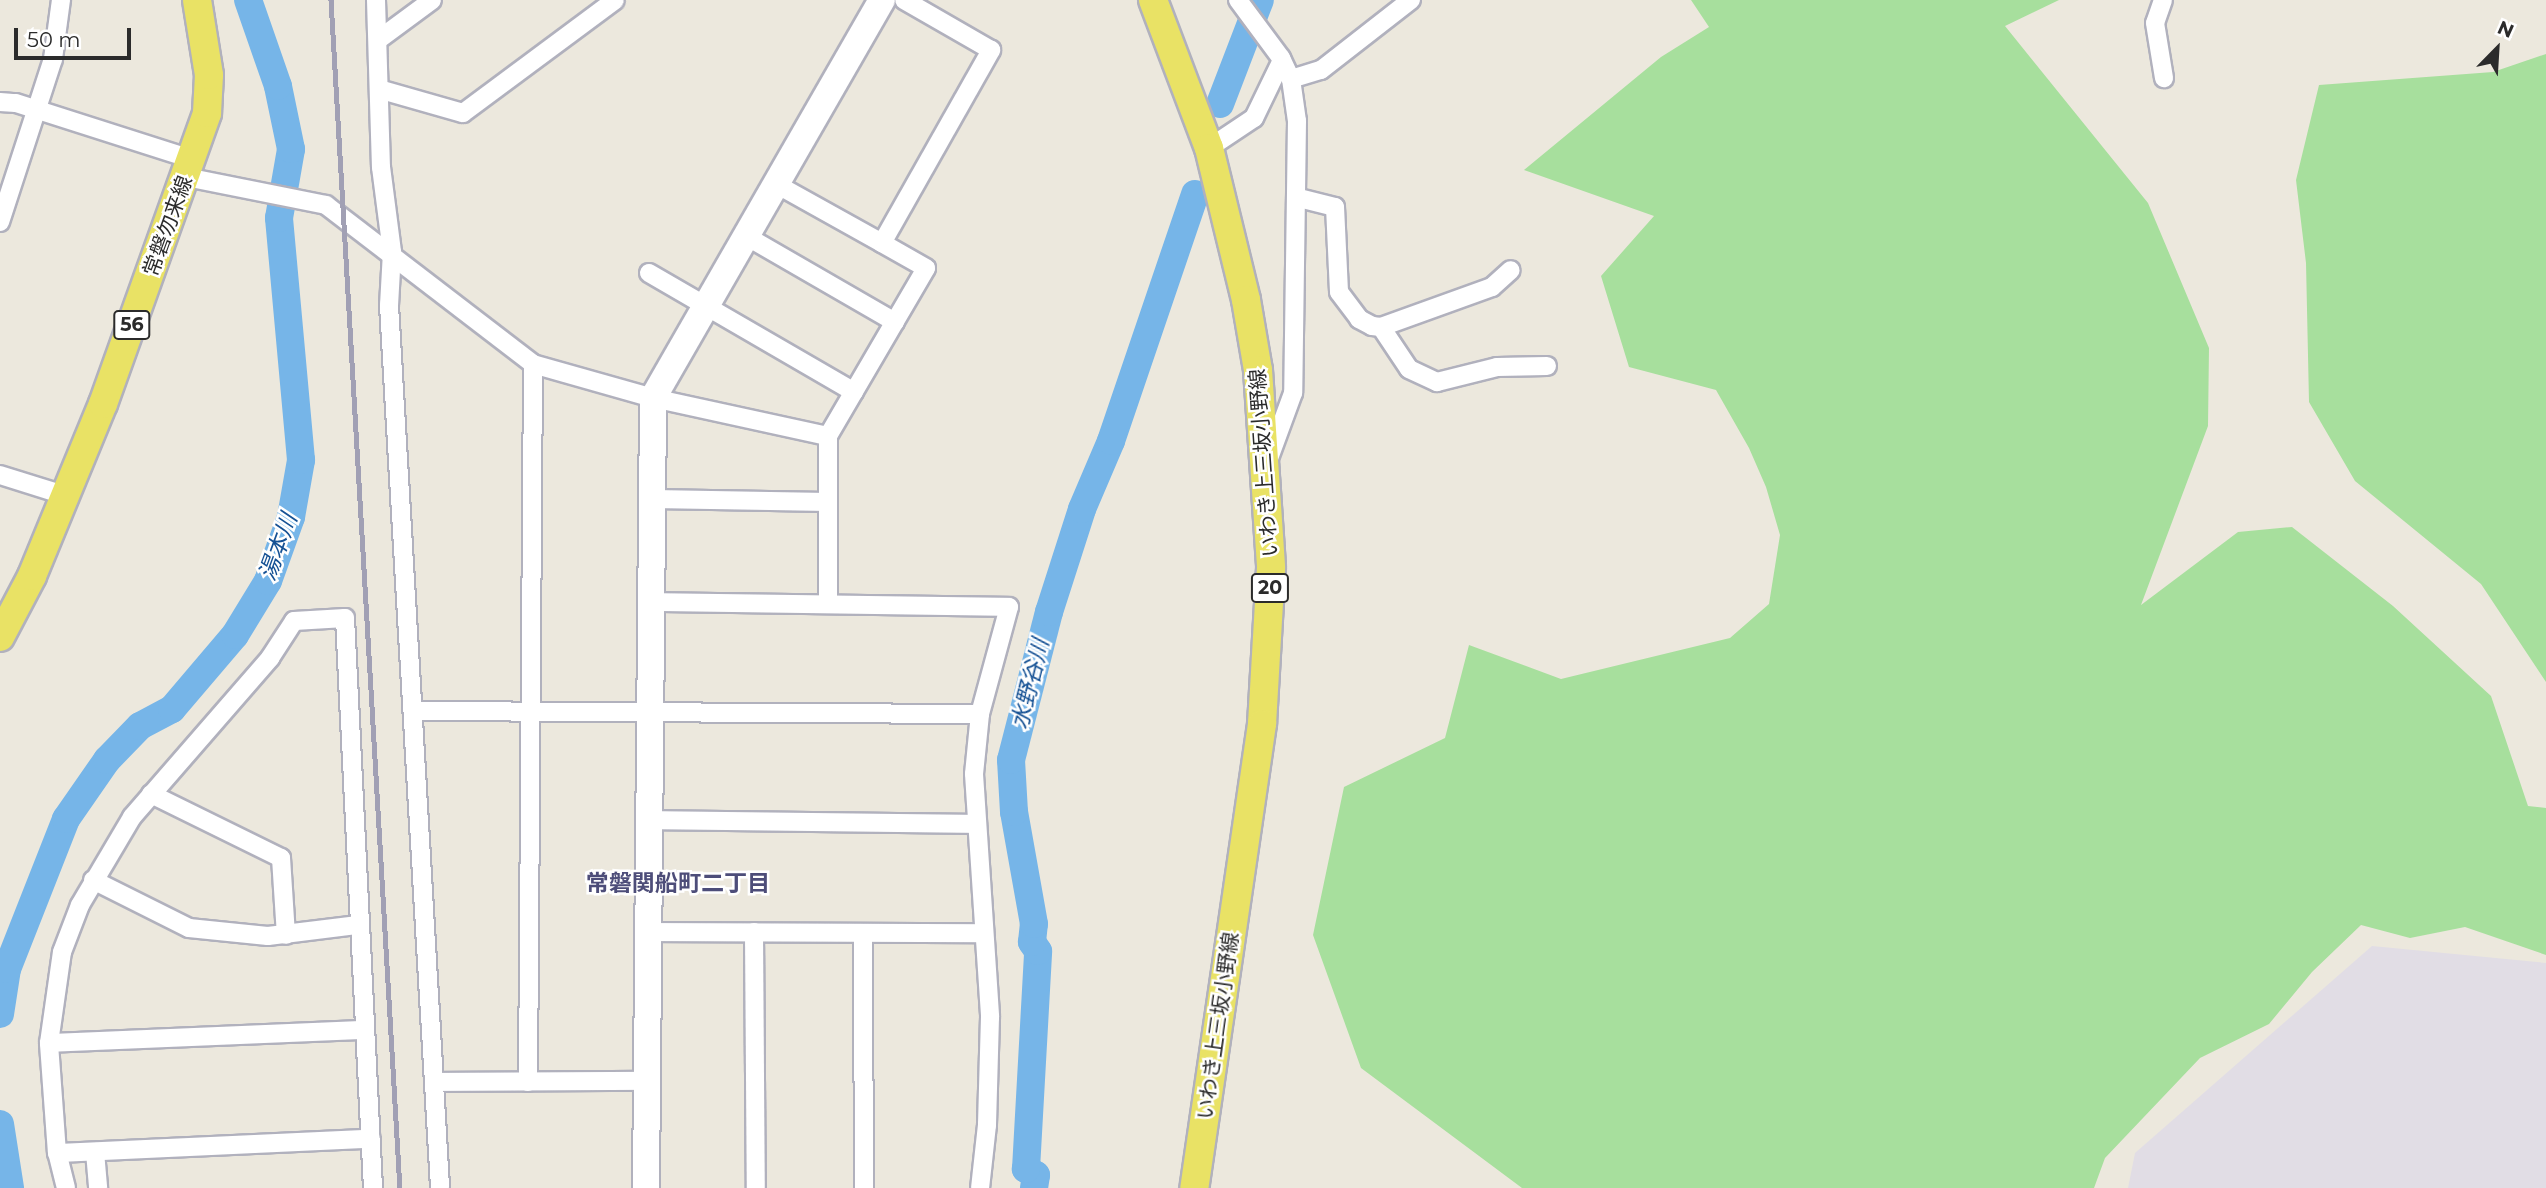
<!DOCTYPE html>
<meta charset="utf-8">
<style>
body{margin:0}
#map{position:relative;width:2546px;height:1188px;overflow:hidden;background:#ece8dd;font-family:Montserrat,"Noto Sans JP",sans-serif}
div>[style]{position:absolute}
.industrial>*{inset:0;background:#e1dde5}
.green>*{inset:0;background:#a7df9d}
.river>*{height:28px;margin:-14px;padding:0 14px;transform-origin:14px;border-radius:14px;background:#76b5e8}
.roads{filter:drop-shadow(2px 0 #b1b1bd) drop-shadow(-2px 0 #b1b1bd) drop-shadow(0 2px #b1b1bd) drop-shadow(0 -2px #b1b1bd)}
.street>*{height:18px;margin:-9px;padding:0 9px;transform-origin:9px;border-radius:9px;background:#fff}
.secondary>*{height:26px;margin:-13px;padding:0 13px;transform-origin:13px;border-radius:13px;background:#fff}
.primary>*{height:28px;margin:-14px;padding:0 14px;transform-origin:14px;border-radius:14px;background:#e9e265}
.rail>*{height:4.5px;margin:-2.25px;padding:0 2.25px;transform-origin:2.25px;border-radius:2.25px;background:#a1a0b4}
span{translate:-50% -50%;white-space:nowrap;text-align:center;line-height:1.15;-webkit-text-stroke:5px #fff;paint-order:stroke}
.shield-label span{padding:2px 5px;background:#fff;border:2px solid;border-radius:5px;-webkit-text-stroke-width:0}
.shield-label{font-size:19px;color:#2b2b2b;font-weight:700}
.street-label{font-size:21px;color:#2b2b2b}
.water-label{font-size:23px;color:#155194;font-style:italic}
.neighbourhood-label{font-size:23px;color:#4d4d79;font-weight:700}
.north{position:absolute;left:2462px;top:14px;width:70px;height:70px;-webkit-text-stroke:5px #fff;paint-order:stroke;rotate:24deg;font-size:19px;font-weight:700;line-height:28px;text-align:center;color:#2b2b2b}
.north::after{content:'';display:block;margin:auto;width:24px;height:32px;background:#2b2b2b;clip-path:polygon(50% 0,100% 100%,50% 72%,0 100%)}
.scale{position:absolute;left:14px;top:28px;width:117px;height:32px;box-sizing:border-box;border:4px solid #2b2b2b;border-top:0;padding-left:9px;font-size:21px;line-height:24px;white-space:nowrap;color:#2b2b2b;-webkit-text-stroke:5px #fff;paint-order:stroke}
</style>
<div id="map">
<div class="industrial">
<div style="clip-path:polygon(2372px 946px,2546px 963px,2546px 1188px,2128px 1188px,2135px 1153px)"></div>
</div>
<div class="green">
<div style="clip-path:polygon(1691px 0,2059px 0,2005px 26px,2148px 203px,2209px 348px,2208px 426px,2141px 605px,2238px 532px,2292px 527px,2393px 606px,2491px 696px,2528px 806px,2546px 808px,2546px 955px,2465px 927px,2410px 938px,2361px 925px,2312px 972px,2269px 1024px,2200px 1058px,2105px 1158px,2094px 1188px,1522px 1188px,1361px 1068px,1313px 935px,1344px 787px,1445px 738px,1469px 645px,1561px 679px,1730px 638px,1769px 604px,1780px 535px,1766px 487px,1749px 448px,1716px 390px,1629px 367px,1601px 276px,1654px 216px,1524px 170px,1661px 57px,1709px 27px)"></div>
<div style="clip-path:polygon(2546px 54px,2546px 682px,2481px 584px,2355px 481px,2309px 402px,2306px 263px,2296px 180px,2319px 85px,2493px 72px)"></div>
</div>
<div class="river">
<div style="left:1220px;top:104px;width:111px;rotate:-69deg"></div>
<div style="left:0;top:1014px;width:46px;rotate:-81.2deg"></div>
<div style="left:7px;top:969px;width:161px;rotate:-68.5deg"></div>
<div style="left:66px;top:819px;width:72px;rotate:-55.2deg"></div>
<div style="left:107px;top:760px;width:47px;rotate:-45.9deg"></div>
<div style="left:140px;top:726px;width:36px;rotate:-28deg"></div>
<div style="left:172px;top:709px;width:97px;rotate:-49.6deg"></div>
<div style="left:235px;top:635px;width:63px;rotate:-58.6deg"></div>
<div style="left:268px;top:581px;width:68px;rotate:-70.2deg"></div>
<div style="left:291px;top:517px;width:58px;rotate:-80deg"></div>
<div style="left:301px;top:460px;width:243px;rotate:-95.2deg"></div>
<div style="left:279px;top:218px;width:70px;rotate:-80.1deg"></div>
<div style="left:291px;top:149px;width:64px;rotate:-101.7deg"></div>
<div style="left:278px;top:86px;width:91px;rotate:-109.2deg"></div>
<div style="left:0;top:1124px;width:65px;rotate:81.1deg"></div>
<div style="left:1034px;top:1188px;width:13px;rotate:-81deg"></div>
<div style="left:1036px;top:1175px;width:12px;rotate:-149deg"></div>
<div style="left:1026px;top:1169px;width:218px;rotate:-86.8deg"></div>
<div style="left:1038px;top:951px;width:11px;rotate:-124deg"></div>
<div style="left:1032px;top:942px;width:18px;rotate:-84deg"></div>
<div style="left:1034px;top:924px;width:114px;rotate:-100.1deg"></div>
<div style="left:1014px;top:812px;width:52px;rotate:-93.3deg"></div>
<div style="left:1011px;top:760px;width:153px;rotate:-75.6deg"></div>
<div style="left:1049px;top:612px;width:108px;rotate:-72.2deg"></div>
<div style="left:1082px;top:509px;width:74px;rotate:-66.9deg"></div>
<div style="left:1111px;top:441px;width:261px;rotate:-71.2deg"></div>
</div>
<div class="roads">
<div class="street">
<div style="left:376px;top:0;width:167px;rotate:88.3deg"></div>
<div style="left:381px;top:167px;width:86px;rotate:82.6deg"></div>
<div style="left:392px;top:252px;width:53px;rotate:93.2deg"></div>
<div style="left:389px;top:305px;width:884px;rotate:86.69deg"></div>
<div style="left:1238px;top:0;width:72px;rotate:53.4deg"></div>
<div style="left:1281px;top:58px;width:23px;rotate:65deg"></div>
<div style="left:1291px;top:79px;width:42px;rotate:81.9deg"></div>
<div style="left:1297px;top:121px;width:272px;rotate:90.8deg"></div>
<div style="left:1293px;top:393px;width:72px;rotate:110.2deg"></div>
<div style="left:2163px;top:0;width:24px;rotate:109deg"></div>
<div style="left:2155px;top:23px;width:56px;rotate:80.7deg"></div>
<div style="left:378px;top:40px;width:67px;rotate:-36.5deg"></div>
<div style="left:1291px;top:79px;width:31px;rotate:-17deg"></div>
<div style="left:1321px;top:70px;width:114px;rotate:-37.9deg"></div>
<div style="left:382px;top:90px;width:84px;rotate:15.9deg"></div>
<div style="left:463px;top:113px;width:189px;rotate:-36.6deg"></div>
<div style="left:0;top:102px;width:16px;rotate:4deg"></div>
<div style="left:16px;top:103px;width:185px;rotate:17.7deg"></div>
<div style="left:1209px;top:148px;width:54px;rotate:-33.7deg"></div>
<div style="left:1254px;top:118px;width:64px;rotate:-64.2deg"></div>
<div style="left:186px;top:177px;width:143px;rotate:11.3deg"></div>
<div style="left:326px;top:205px;width:261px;rotate:37.5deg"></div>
<div style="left:533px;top:364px;width:125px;rotate:15.8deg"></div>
<div style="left:653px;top:398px;width:179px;rotate:12.3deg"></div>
<div style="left:776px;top:184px;width:121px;rotate:29.1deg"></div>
<div style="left:1299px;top:198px;width:37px;rotate:14deg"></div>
<div style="left:1335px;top:207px;width:85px;rotate:87.3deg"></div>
<div style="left:1339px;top:292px;width:34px;rotate:53deg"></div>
<div style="left:1359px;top:319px;width:15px;rotate:28deg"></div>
<div style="left:1372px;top:326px;width:9px;rotate:6deg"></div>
<div style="left:1381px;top:327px;width:118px;rotate:-19.8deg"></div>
<div style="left:1492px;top:287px;width:25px;rotate:-42deg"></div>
<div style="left:0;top:222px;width:171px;rotate:-72deg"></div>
<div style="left:53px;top:59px;width:60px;rotate:-82.3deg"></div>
<div style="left:746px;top:236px;width:172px;rotate:30deg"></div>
<div style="left:649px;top:273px;width:237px;rotate:30.1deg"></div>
<div style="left:1381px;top:327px;width:50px;rotate:56.3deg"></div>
<div style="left:1409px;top:369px;width:31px;rotate:25deg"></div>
<div style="left:1437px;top:382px;width:62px;rotate:-14deg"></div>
<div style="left:1497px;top:367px;width:50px;rotate:-1.1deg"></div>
<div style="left:0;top:475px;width:70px;rotate:17.4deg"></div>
<div style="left:653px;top:499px;width:175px;rotate:1deg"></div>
<div style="left:652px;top:602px;width:357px;rotate:0.8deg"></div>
<div style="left:1009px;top:607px;width:111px;rotate:105.2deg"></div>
<div style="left:980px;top:714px;width:60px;rotate:95.7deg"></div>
<div style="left:974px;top:774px;width:244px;rotate:86.2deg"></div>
<div style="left:990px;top:1017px;width:108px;rotate:91.6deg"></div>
<div style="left:987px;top:1125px;width:63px;rotate:96.3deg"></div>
<div style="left:828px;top:602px;width:166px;rotate:-90deg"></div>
<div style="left:828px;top:436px;width:194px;rotate:-59.7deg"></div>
<div style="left:926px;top:268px;width:51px;rotate:-150.4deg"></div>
<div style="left:882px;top:243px;width:222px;rotate:-60.5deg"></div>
<div style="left:991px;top:50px;width:100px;rotate:-150.1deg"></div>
<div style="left:413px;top:711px;width:567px;rotate:0.3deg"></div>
<div style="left:151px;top:794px;width:145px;rotate:26.2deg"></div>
<div style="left:281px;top:858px;width:77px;rotate:86.3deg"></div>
<div style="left:649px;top:820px;width:326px;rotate:0.7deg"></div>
<div style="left:93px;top:880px;width:107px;rotate:26.6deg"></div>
<div style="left:189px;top:928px;width:79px;rotate:5.8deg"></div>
<div style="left:268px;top:936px;width:91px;rotate:-7deg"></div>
<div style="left:648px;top:932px;width:334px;rotate:0.2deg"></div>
<div style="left:754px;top:932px;width:256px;rotate:89.6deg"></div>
<div style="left:863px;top:933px;width:255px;rotate:89.8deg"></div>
<div style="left:49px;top:1043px;width:315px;rotate:-2.4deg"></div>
<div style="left:435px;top:1082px;width:212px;rotate:-0.3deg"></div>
<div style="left:528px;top:1082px;width:718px;rotate:-89.6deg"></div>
<div style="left:95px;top:1152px;width:36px;rotate:85deg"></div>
<div style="left:57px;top:1153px;width:314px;rotate:-2.6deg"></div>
<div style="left:66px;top:1188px;width:36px;rotate:-104deg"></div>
<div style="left:57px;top:1153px;width:110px;rotate:-94.2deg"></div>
<div style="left:49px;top:1043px;width:92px;rotate:-81.9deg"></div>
<div style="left:62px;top:952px;width:50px;rotate:-69deg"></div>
<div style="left:80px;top:905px;width:102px;rotate:-59.4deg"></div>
<div style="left:132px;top:817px;width:211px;rotate:-49deg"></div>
<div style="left:270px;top:658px;width:44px;rotate:-57deg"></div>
<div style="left:294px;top:621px;width:51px;rotate:-3.4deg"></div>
<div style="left:345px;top:618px;width:571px;rotate:87.19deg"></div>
</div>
<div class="secondary">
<div style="left:646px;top:1188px;width:790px;rotate:-89.49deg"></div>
<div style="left:653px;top:398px;width:459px;rotate:-60.1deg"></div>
</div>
<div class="primary">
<div style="left:1153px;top:0;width:158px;rotate:69.3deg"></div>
<div style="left:1209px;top:148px;width:156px;rotate:76.3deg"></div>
<div style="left:1246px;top:300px;width:71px;rotate:80.3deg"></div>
<div style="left:1258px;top:370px;width:198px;rotate:86.2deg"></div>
<div style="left:1271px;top:568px;width:156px;rotate:93.3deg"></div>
<div style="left:1262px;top:724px;width:469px;rotate:98.3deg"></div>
<div style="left:0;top:637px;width:69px;rotate:-62.3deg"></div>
<div style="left:32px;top:576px;width:186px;rotate:-67.6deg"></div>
<div style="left:103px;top:404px;width:309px;rotate:-70.3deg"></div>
<div style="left:207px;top:113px;width:38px;rotate:-87deg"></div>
<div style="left:209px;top:75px;width:76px;rotate:-99.1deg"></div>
</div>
</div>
<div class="rail">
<div style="left:331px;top:0;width:1190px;rotate:86.68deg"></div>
</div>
<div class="shield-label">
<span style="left:132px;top:325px">56</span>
<span style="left:1270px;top:588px">20</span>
</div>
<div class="street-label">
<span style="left:168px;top:226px;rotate:-70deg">常磐勿来線</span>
<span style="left:1264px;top:463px;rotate:-94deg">いわき上三坂小野線</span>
<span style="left:1218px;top:1026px;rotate:-82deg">いわき上三坂小野線</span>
</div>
<div class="water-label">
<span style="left:278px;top:547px;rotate:-70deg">湯本川</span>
<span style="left:1030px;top:684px;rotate:-76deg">水野谷川</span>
</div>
<div class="neighbourhood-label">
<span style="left:678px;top:883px">常磐関船町二丁目</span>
</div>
<div class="north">N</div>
<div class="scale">50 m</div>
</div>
